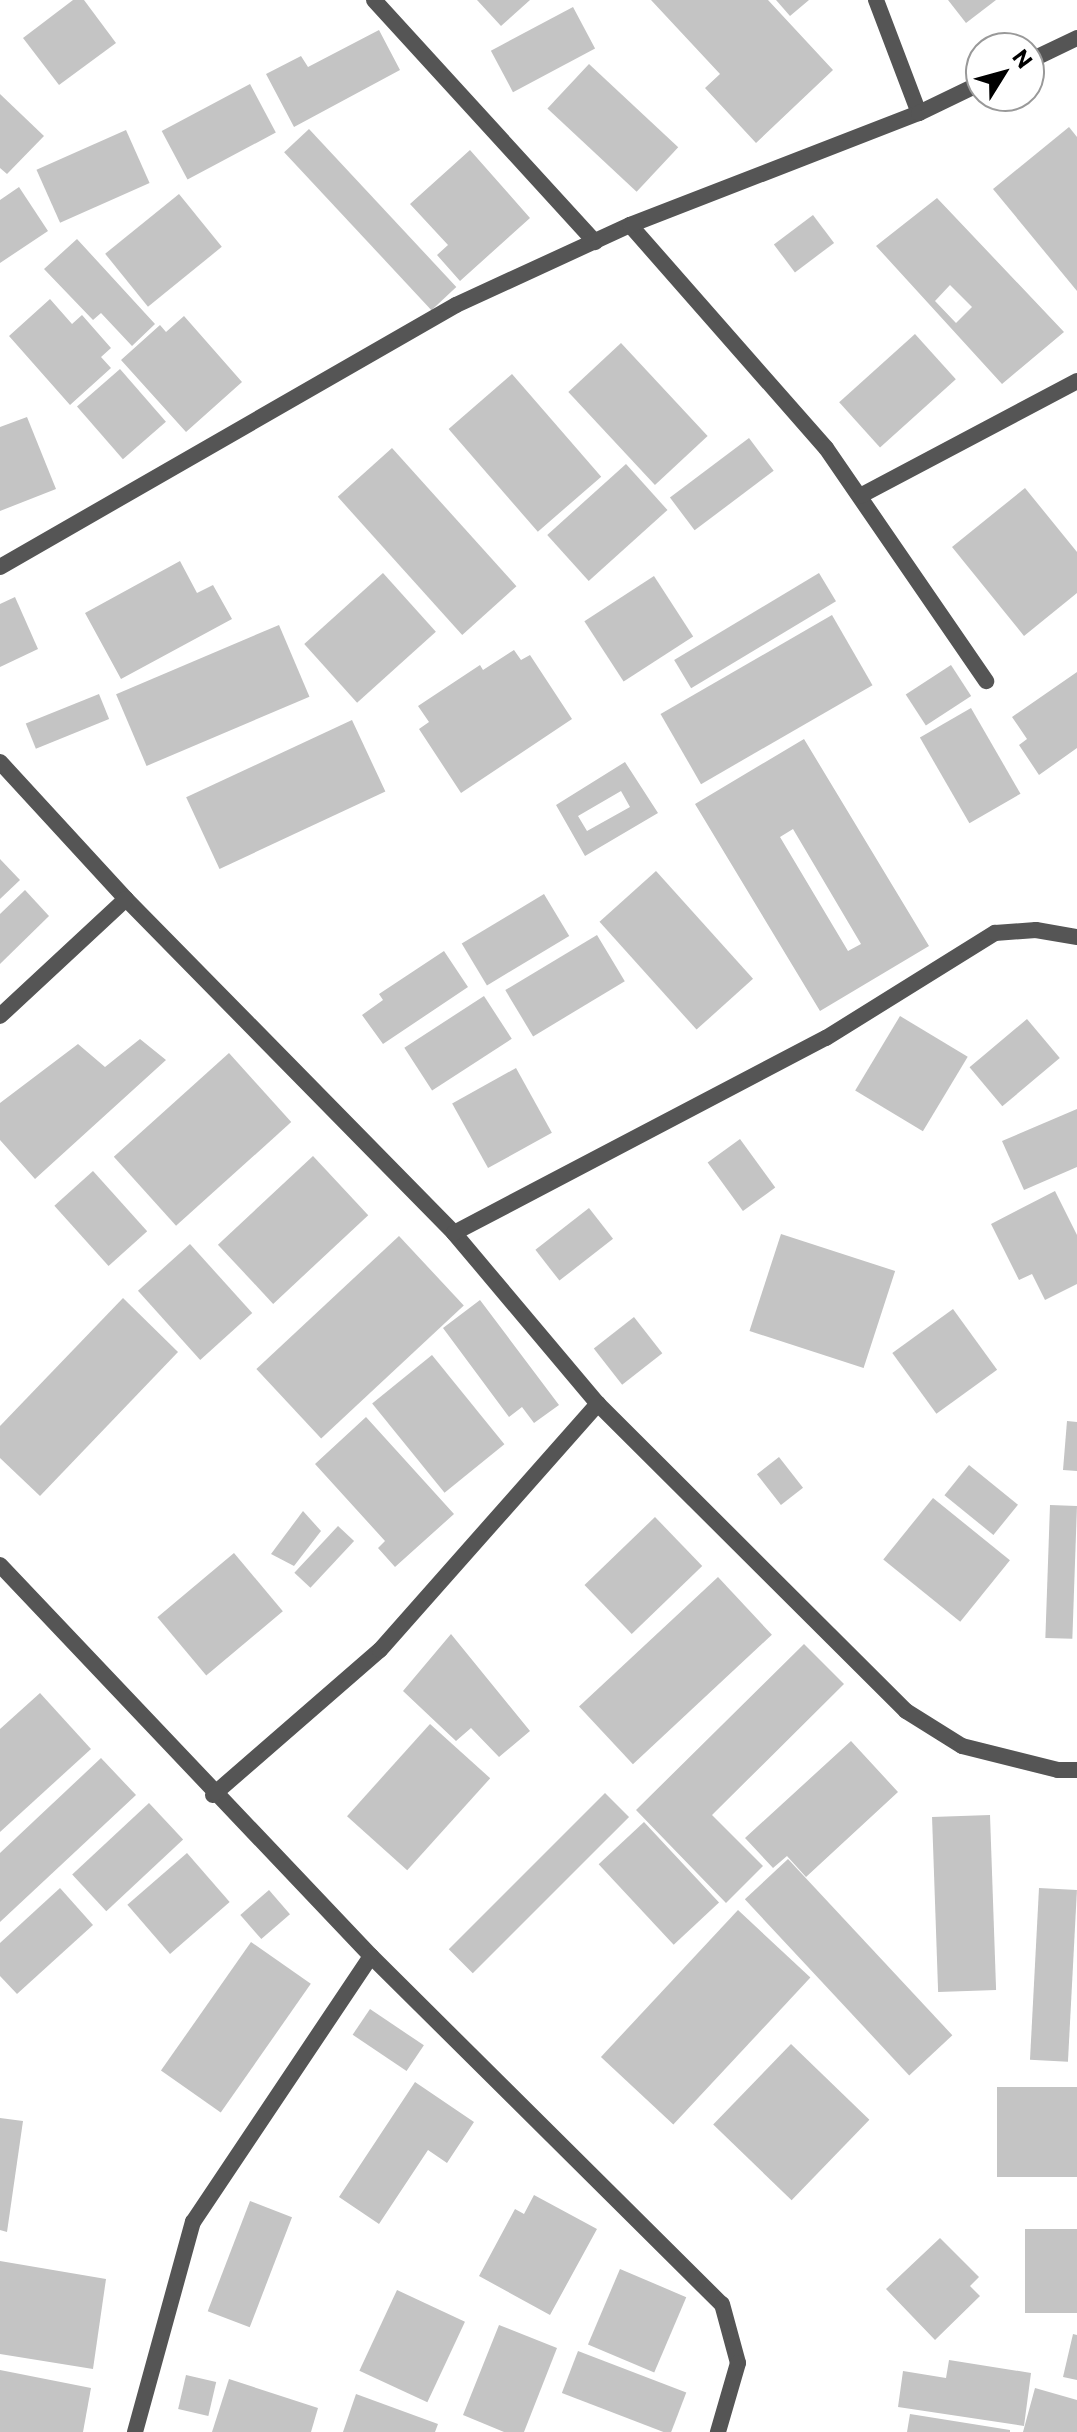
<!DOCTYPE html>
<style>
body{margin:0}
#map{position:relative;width:1077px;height:2432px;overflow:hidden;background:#fff;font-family:Commissioner,sans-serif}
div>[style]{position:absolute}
.building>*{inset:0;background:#c4c4c4;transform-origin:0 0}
.street>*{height:16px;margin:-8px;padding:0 8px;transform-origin:8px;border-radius:8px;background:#555}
span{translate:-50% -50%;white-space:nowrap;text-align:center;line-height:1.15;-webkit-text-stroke:8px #fff;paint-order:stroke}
.north{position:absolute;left:965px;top:32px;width:80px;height:80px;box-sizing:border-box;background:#fff;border:2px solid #999;border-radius:50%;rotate:53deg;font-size:22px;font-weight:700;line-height:32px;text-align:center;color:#000}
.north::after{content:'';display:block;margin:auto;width:28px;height:36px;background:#000;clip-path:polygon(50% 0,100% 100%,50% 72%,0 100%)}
</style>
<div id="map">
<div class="building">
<div style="clip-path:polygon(73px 0,84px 0,116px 43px,59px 85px,23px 38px)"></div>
<div style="clip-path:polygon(477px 0,530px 0,501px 26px)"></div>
<div style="clip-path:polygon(651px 0,768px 0,833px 70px,756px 143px,705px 88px,720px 74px)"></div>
<div style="clip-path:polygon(776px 0,809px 0,790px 16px)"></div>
<div style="clip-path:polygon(948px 0,996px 0,966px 23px)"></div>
<div style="left:573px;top:7px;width:47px;height:93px;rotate:62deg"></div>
<div style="clip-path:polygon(379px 30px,400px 70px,294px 127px,266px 74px,301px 56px,308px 67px)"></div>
<div style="left:589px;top:64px;width:122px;height:61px;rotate:43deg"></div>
<div style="left:250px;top:84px;width:55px;height:100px;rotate:62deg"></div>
<div style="clip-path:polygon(0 94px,44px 136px,7px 174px,0 168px)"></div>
<div style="clip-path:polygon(1069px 127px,1077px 137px,1077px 291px,993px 189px)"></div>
<div style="left:309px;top:129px;width:216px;height:34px;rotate:47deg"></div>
<div style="left:126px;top:130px;width:58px;height:98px;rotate:66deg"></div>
<div style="clip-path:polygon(470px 150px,530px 218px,460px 281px,437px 255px,448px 245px,410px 204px)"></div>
<div style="clip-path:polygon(19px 187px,48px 231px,0 263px,0 200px)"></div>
<div style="left:179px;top:194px;width:68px;height:95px;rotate:51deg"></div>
<div style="clip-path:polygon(evenodd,937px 198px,1064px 332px,1002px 384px,876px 246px,937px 198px,950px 285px,972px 307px,956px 323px,935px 301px,950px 285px)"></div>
<div style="left:813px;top:215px;width:35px;height:49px;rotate:53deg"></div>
<div style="clip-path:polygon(77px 239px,155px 324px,132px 346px,101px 313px,93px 320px,44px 269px)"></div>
<div style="clip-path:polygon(50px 299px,72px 324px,82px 315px,111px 348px,101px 357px,111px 368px,70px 405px,9px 336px)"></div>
<div style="clip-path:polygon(184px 316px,242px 382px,186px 432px,121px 360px,160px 325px,166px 332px)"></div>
<div style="left:915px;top:334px;width:61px;height:102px;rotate:48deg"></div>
<div style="left:621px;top:343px;width:127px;height:72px;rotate:47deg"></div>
<div style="left:120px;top:369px;width:70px;height:57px;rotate:49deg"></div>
<div style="left:512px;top:374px;width:136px;height:84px;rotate:49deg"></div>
<div style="clip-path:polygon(27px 417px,56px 489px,0 511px,0 427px)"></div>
<div style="left:749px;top:438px;width:41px;height:99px;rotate:53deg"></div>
<div style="left:392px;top:448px;width:186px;height:73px;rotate:48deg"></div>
<div style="left:626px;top:464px;width:62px;height:106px;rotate:48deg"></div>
<div style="clip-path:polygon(1025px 488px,1077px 552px,1077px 593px,1024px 636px,952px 547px)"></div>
<div style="clip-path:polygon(180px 561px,197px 593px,213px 585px,232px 619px,121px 679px,85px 613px)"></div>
<div style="left:383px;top:573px;width:79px;height:106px;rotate:48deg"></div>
<div style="left:819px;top:573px;width:33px;height:169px;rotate:59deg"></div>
<div style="left:654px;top:576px;width:72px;height:83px;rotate:57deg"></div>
<div style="clip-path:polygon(15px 597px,38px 649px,0 667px,0 604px)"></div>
<div style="left:832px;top:615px;width:81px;height:198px;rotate:60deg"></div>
<div style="left:279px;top:625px;width:78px;height:177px;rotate:67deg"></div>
<div style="clip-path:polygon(514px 650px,521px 660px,530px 655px,572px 719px,461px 793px,419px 729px,429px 722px,418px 706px,480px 665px,483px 670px)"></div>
<div style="left:951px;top:665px;width:37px;height:54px;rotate:57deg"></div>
<div style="clip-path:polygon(1077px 672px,1077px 748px,1039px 775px,1019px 745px,1027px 739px,1012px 717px)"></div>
<div style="left:99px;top:694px;width:27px;height:79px;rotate:68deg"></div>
<div style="left:971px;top:708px;width:99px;height:59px;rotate:60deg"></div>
<div style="left:352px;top:720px;width:79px;height:183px;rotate:65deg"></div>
<div style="clip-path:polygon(evenodd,804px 739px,929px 946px,820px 1011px,695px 804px,804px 739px,793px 829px,861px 944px,848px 951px,780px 837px,793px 829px)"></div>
<div style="clip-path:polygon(evenodd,625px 762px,658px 813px,585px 856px,556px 805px,625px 762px,621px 791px,630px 807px,587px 831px,578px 816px,621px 791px)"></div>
<div style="clip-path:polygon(0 859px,20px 880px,0 899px)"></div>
<div style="left:656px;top:871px;width:145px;height:76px;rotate:48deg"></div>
<div style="clip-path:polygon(25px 890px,49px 916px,0 964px,0 914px)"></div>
<div style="left:544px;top:894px;width:49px;height:96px;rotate:59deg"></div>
<div style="left:597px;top:935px;width:54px;height:107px;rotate:59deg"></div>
<div style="clip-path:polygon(444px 951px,468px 987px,383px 1044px,362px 1015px,383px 1000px,379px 994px)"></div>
<div style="left:484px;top:996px;width:51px;height:95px;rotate:57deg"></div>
<div style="left:900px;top:1016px;width:79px;height:87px;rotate:31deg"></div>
<div style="left:1027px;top:1019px;width:51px;height:75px;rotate:50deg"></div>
<div style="clip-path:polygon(140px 1039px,166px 1060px,35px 1179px,0 1140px,0 1103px,78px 1044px,105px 1067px)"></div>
<div style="left:229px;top:1053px;width:93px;height:155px;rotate:48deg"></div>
<div style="left:516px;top:1068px;width:74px;height:73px;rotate:61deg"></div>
<div style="clip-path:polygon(1077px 1109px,1077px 1167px,1024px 1190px,1002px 1141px)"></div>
<div style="left:740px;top:1139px;width:60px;height:40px;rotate:54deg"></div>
<div style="left:313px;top:1156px;width:81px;height:130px;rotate:47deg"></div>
<div style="left:93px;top:1171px;width:81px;height:52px;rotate:48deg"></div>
<div style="clip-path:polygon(1055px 1191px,1077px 1235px,1077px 1284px,1045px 1300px,1032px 1274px,1019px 1280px,991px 1224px)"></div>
<div style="left:589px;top:1208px;width:39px;height:68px;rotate:52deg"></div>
<div style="left:781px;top:1234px;width:120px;height:102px;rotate:18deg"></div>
<div style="left:399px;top:1236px;width:95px;height:195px;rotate:47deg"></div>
<div style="left:190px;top:1244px;width:93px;height:70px;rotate:48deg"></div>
<div style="clip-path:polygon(123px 1298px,178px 1352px,40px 1496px,0 1458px,0 1426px)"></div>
<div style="clip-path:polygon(480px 1300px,559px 1405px,534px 1423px,522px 1407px,509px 1417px,443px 1328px)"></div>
<div style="left:953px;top:1309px;width:75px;height:75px;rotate:54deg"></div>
<div style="left:634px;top:1317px;width:46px;height:51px;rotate:52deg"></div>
<div style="left:432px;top:1355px;width:115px;height:77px;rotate:51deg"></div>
<div style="clip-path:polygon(366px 1417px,454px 1514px,395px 1567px,378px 1548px,385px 1541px,315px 1464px)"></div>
<div style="clip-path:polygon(1067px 1421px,1077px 1422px,1077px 1471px,1063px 1470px)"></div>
<div style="left:779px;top:1457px;width:39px;height:28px;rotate:52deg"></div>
<div style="left:969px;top:1465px;width:63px;height:39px;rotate:39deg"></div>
<div style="left:933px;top:1498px;width:99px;height:79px;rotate:39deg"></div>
<div style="left:1050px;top:1505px;width:27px;height:133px;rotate:2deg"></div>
<div style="clip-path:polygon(303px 1511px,321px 1531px,294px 1566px,271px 1554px)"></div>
<div style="left:655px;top:1517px;width:68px;height:98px;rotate:46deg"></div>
<div style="left:338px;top:1526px;width:22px;height:64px;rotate:43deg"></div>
<div style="left:234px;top:1553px;width:76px;height:100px;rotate:50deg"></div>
<div style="left:718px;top:1577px;width:79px;height:190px;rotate:47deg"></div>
<div style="clip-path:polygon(451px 1634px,530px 1731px,499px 1757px,471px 1728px,456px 1741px,403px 1691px)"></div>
<div style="clip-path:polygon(804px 1644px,844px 1684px,712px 1815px,763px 1866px,726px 1903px,636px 1810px)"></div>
<div style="clip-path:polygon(40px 1693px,91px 1749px,0 1832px,0 1729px)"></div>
<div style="left:430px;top:1724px;width:81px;height:124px;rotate:42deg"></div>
<div style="clip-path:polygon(851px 1741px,898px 1792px,806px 1877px,787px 1856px,773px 1868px,745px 1838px)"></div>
<div style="clip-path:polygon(101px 1758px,136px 1795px,0 1922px,0 1853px)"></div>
<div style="left:605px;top:1793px;width:34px;height:221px;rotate:45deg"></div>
<div style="left:149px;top:1803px;width:50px;height:105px;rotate:47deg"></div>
<div style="left:990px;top:1815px;width:175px;height:58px;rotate:88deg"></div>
<div style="left:644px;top:1822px;width:110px;height:62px;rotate:47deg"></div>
<div style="left:187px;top:1853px;width:65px;height:79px;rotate:49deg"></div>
<div style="left:788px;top:1859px;width:241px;height:59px;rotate:47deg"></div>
<div style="clip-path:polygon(60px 1888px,93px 1925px,17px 1994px,0 1976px,0 1943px)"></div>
<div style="left:1039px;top:1888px;width:38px;height:172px;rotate:3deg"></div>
<div style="left:269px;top:1890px;width:32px;height:38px;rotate:49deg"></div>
<div style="left:738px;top:1910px;width:99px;height:201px;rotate:43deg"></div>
<div style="left:251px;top:1942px;width:73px;height:157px;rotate:35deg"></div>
<div style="left:370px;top:2009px;width:65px;height:31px;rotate:34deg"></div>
<div style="left:791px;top:2044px;width:109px;height:112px;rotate:44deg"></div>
<div style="clip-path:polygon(415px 2082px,474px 2122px,447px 2163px,428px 2150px,379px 2224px,339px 2197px)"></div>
<div style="left:1077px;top:2087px;width:90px;height:80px;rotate:90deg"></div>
<div style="clip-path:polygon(0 2118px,23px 2121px,7px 2232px,0 2230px)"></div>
<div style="clip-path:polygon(534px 2195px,597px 2229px,550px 2315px,479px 2276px,515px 2209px,524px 2214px)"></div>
<div style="left:250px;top:2201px;width:45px;height:118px;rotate:21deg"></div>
<div style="left:1077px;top:2229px;width:84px;height:52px;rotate:90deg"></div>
<div style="clip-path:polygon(940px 2238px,979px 2277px,970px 2286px,980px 2296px,935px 2340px,886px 2289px)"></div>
<div style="clip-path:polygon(0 2261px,106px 2279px,93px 2369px,0 2354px)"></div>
<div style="left:620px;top:2269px;width:72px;height:82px;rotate:23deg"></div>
<div style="left:397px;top:2290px;width:75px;height:89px;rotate:25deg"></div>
<div style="clip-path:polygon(499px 2325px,557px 2348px,524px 2432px,504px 2432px,463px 2415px)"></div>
<div style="clip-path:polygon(1073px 2334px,1077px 2335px,1077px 2380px,1063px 2377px)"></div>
<div style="left:578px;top:2351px;width:116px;height:45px;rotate:21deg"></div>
<div style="clip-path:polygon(949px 2360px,1031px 2373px,1024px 2426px,898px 2407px,903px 2371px,946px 2378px)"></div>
<div style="clip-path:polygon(0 2370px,91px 2388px,83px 2432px,0 2432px)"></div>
<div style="left:186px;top:2375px;width:31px;height:35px;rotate:13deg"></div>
<div style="clip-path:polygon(229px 2379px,318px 2408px,311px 2432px,212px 2432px)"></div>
<div style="clip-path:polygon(1035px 2388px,1077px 2400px,1077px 2432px,1023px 2432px)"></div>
<div style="clip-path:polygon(356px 2394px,438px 2424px,435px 2432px,343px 2432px)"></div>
<div style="clip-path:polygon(910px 2414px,1010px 2430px,1010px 2432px,907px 2432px)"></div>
</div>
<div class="street">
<div style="left:374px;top:0;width:328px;rotate:47.6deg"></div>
<div style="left:876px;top:0;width:121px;rotate:69.2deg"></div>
<div style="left:1029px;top:61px;width:53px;rotate:-25.6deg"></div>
<div style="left:630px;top:225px;width:297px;rotate:48.7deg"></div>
<div style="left:826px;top:448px;width:283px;rotate:55.5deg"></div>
<div style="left:860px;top:496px;width:246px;rotate:-27.9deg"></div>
<div style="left:0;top:567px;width:526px;rotate:-29.88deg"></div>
<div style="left:456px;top:305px;width:192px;rotate:-24.7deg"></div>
<div style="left:630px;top:225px;width:310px;rotate:-21.2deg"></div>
<div style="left:919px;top:113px;width:69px;rotate:-25.8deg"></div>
<div style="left:0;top:762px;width:186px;rotate:47.4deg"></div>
<div style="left:126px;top:899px;width:468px;rotate:45.5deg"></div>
<div style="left:454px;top:1233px;width:224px;rotate:49.9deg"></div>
<div style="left:598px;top:1404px;width:435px;rotate:44.9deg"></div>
<div style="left:906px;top:1711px;width:66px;rotate:32deg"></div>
<div style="left:962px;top:1746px;width:99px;rotate:14deg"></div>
<div style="left:1058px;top:1770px;width:19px"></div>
<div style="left:0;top:1016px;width:172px;rotate:-42.9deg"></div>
<div style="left:454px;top:1233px;width:420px;rotate:-27.7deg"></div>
<div style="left:826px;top:1038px;width:199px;rotate:-31.9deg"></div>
<div style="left:995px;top:933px;width:41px;rotate:-4.2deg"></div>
<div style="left:1036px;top:930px;width:42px;rotate:9.7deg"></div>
<div style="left:0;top:1565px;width:539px;rotate:46.5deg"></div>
<div style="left:371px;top:1956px;width:494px;rotate:44.8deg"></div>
<div style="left:722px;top:2304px;width:61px;rotate:74.8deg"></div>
<div style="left:738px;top:2363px;width:72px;rotate:106.2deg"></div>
<div style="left:213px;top:1795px;width:221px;rotate:-41deg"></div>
<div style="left:380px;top:1650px;width:329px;rotate:-48.5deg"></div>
<div style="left:135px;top:2432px;width:218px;rotate:-74.6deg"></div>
<div style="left:193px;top:2222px;width:320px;rotate:-56.2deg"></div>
</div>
<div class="north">N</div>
</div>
